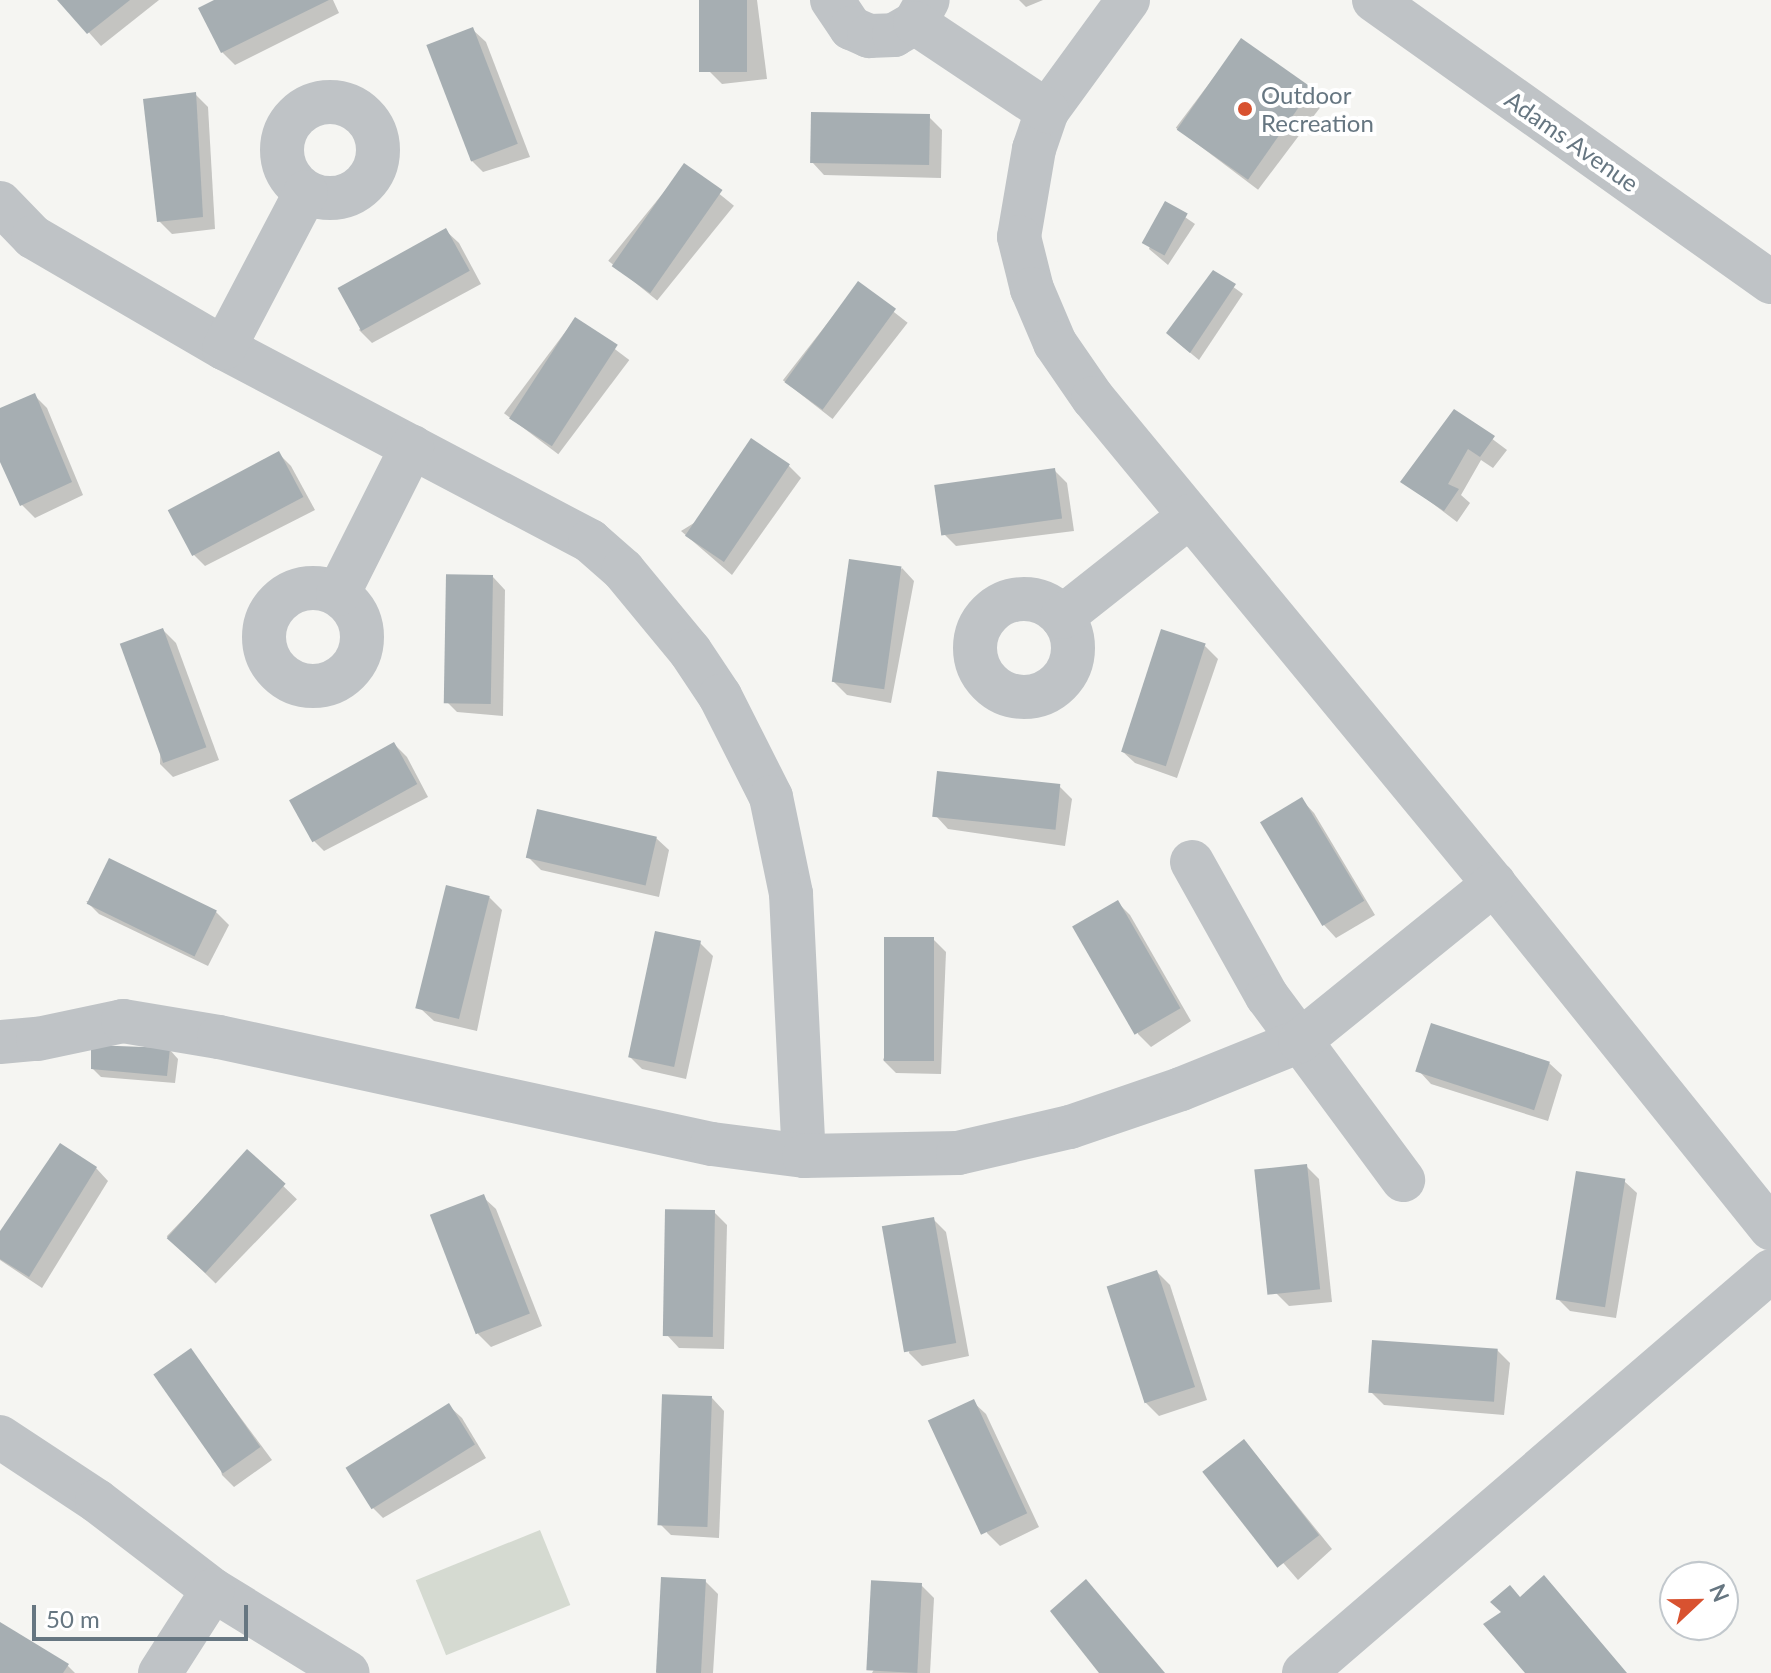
<!DOCTYPE html>
<style>
body{margin:0}
#map{position:relative;width:1771px;height:1673px;overflow:hidden;background:#f5f5f2;font-family:Lato,sans-serif}
div>[style]{position:absolute}
.green>*{inset:0;background:#d5dad1;transform-origin:0 0}
.shadow>*{inset:0;background:#0003;transform-origin:0 0}
.building>*{inset:0;background:#a6aeb2;transform-origin:0 0}
.minor>*{height:44px;margin:-22px;padding:0 22px;transform-origin:22px;border-radius:22px;background:#bfc3c6}
.minor>.ring{margin:-22px;padding:0;box-sizing:content-box;background:none;border:44px solid #bfc3c6;border-radius:50%}
.dots>*{width:22px;height:22px;translate:-50% -50%;box-sizing:border-box;border:4px solid #fff;border-radius:50%}
span{translate:-50% -50%;white-space:nowrap;text-align:center;line-height:1.15;-webkit-text-stroke:8px #fff;paint-order:stroke}
.poi-label{font-size:24px;color:#667681}
.left{translate:0 -50%;text-align:left}
.street-label{font-size:24px;color:#667681}
.north{position:absolute;left:1659px;top:1561px;width:80px;height:80px;box-sizing:border-box;background:#fff;border:2px solid #c2c8cd;border-radius:50%;rotate:68deg;font-size:22px;font-weight:700;line-height:32px;text-align:center;color:#667681}
.north::after{content:'';display:block;margin:auto;width:28px;height:36px;background:#d85230;clip-path:polygon(50% 0,100% 100%,50% 72%,0 100%)}
.scale{position:absolute;left:32px;top:1605px;width:216px;height:36px;box-sizing:border-box;border:4px solid #667681;border-top:0;padding-left:10px;font-size:24px;line-height:28px;white-space:nowrap;color:#667681;-webkit-text-stroke:6px #fff;paint-order:stroke}
</style>
<div id="map">
<div class="green">
<div style="left:540px;top:1530px;width:81px;height:134px;rotate:68deg"></div>
</div>
<div class="shadow">
<div style="clip-path:polygon(60px 0,159px 0,101px 46px)"></div>
<div style="clip-path:polygon(219px 0,333px 0,339px 13px,235px 65px,222px 52px)"></div>
<div style="clip-path:polygon(701px 0,757px 0,767px 79px,722px 84px,709px 71px)"></div>
<div style="clip-path:polygon(1019px 0,1043px 0,1026px 7px)"></div>
<div style="clip-path:polygon(473px 30px,486px 42px,530px 157px,483px 172px,470px 159px)"></div>
<div style="left:1242px;top:40px;width:103px;height:110px;rotate:37deg"></div>
<div style="clip-path:polygon(195px 94px,208px 107px,215px 229px,172px 234px,159px 221px)"></div>
<div style="clip-path:polygon(929px 117px,942px 130px,941px 178px,824px 175px,812px 162px)"></div>
<div style="left:685px;top:166px;width:63px;height:122px;rotate:39deg"></div>
<div style="clip-path:polygon(1166px 204px,1195px 224px,1168px 265px,1149px 249px)"></div>
<div style="clip-path:polygon(446px 231px,459px 243px,481px 284px,372px 343px,359px 330px)"></div>
<div style="clip-path:polygon(1214px 273px,1243px 294px,1199px 360px,1176px 341px)"></div>
<div style="left:858px;top:284px;width:63px;height:122px;rotate:38deg"></div>
<div style="left:575px;top:319px;width:68px;height:118px;rotate:37deg"></div>
<div style="clip-path:polygon(34px 395px,47px 408px,83px 495px,35px 518px,22px 505px,0 457px,0 410px)"></div>
<div style="clip-path:polygon(1455px 411px,1507px 450px,1493px 468px,1481px 460px,1461px 495px,1470px 503px,1457px 522px,1403px 481px)"></div>
<div style="clip-path:polygon(278px 453px,291px 466px,315px 510px,205px 566px,192px 553px,171px 512px)"></div>
<div style="clip-path:polygon(788px 465px,801px 478px,732px 575px,681px 531px)"></div>
<div style="clip-path:polygon(1054px 470px,1067px 483px,1074px 531px,956px 546px,943px 533px)"></div>
<div style="clip-path:polygon(902px 568px,914px 581px,891px 703px,847px 695px,834px 682px)"></div>
<div style="clip-path:polygon(493px 577px,505px 590px,503px 716px,457px 712px,444px 699px)"></div>
<div style="clip-path:polygon(163px 630px,176px 643px,219px 760px,173px 777px,160px 764px)"></div>
<div style="clip-path:polygon(1205px 646px,1218px 659px,1177px 778px,1135px 763px,1122px 751px)"></div>
<div style="clip-path:polygon(394px 744px,407px 757px,428px 797px,324px 851px,311px 838px)"></div>
<div style="clip-path:polygon(1059px 786px,1072px 799px,1065px 846px,948px 829px,936px 816px)"></div>
<div style="clip-path:polygon(1302px 800px,1314px 813px,1375px 915px,1336px 938px,1324px 925px)"></div>
<div style="clip-path:polygon(656px 838px,669px 850px,659px 897px,541px 870px,528px 857px)"></div>
<div style="clip-path:polygon(489px 897px,502px 910px,477px 1031px,434px 1021px,421px 1009px)"></div>
<div style="clip-path:polygon(86px 901px,216px 912px,229px 925px,208px 966px,99px 914px)"></div>
<div style="clip-path:polygon(1118px 903px,1130px 915px,1191px 1021px,1151px 1047px,1138px 1034px)"></div>
<div style="clip-path:polygon(933px 939px,946px 952px,941px 1074px,896px 1073px,883px 1060px)"></div>
<div style="clip-path:polygon(700px 943px,713px 956px,686px 1079px,642px 1069px,629px 1056px)"></div>
<div style="clip-path:polygon(170px 1050px,178px 1059px,175px 1083px,101px 1077px,93px 1069px)"></div>
<div style="clip-path:polygon(1549px 1063px,1562px 1075px,1548px 1121px,1431px 1084px,1419px 1071px)"></div>
<div style="left:248px;top:1152px;width:68px;height:117px;rotate:44deg"></div>
<div style="clip-path:polygon(1306px 1166px,1319px 1179px,1332px 1302px,1289px 1306px,1276px 1293px)"></div>
<div style="clip-path:polygon(96px 1168px,108px 1181px,42px 1288px,0 1260px,0 1235px)"></div>
<div style="clip-path:polygon(1624px 1181px,1637px 1193px,1616px 1318px,1570px 1311px,1557px 1298px)"></div>
<div style="clip-path:polygon(483px 1197px,496px 1209px,542px 1326px,491px 1347px,478px 1334px)"></div>
<div style="clip-path:polygon(714px 1212px,727px 1225px,724px 1349px,679px 1348px,667px 1335px)"></div>
<div style="clip-path:polygon(933px 1219px,946px 1232px,969px 1356px,922px 1366px,909px 1353px)"></div>
<div style="clip-path:polygon(1157px 1272px,1170px 1285px,1207px 1400px,1159px 1416px,1146px 1403px)"></div>
<div style="clip-path:polygon(1497px 1350px,1510px 1363px,1504px 1415px,1384px 1405px,1371px 1392px)"></div>
<div style="clip-path:polygon(191px 1351px,272px 1460px,234px 1487px,222px 1475px)"></div>
<div style="clip-path:polygon(712px 1398px,724px 1411px,719px 1538px,671px 1535px,658px 1522px)"></div>
<div style="clip-path:polygon(973px 1402px,986px 1414px,1039px 1527px,1000px 1546px,987px 1533px)"></div>
<div style="clip-path:polygon(449px 1406px,462px 1418px,486px 1458px,383px 1518px,370px 1505px)"></div>
<div style="clip-path:polygon(1256px 1455px,1332px 1549px,1298px 1580px,1207px 1475px)"></div>
<div style="clip-path:polygon(705px 1581px,718px 1594px,713px 1673px,657px 1673px)"></div>
<div style="clip-path:polygon(921px 1585px,934px 1598px,930px 1673px,872px 1673px)"></div>
<div style="clip-path:polygon(0 1624px,68px 1666px,75px 1673px,0 1673px)"></div>
</div>
<div class="building">
<div style="clip-path:polygon(57px 0,130px 0,87px 34px)"></div>
<div style="clip-path:polygon(214px 0,329px 0,221px 53px,198px 8px)"></div>
<div style="left:699px;top:0;width:48px;height:72px"></div>
<div style="left:473px;top:27px;width:125px;height:50px;rotate:69deg"></div>
<div style="left:1241px;top:38px;width:87px;height:112px;rotate:35deg"></div>
<div style="clip-path:polygon(196px 92px,203px 217px,157px 222px,143px 99px)"></div>
<div style="left:811px;top:112px;width:119px;height:51px;rotate:1deg"></div>
<div style="left:684px;top:163px;width:47px;height:126px;rotate:35deg"></div>
<div style="left:1165px;top:201px;width:26px;height:48px;rotate:29deg"></div>
<div style="left:446px;top:228px;width:49px;height:124px;rotate:61deg"></div>
<div style="clip-path:polygon(1213px 270px,1236px 284px,1190px 353px,1166px 333px)"></div>
<div style="left:858px;top:281px;width:47px;height:125px;rotate:36deg"></div>
<div style="left:575px;top:317px;width:51px;height:121px;rotate:33deg"></div>
<div style="clip-path:polygon(35px 393px,72px 482px,20px 506px,0 462px,0 408px)"></div>
<div style="clip-path:polygon(1454px 409px,1495px 436px,1480px 457px,1468px 449px,1448px 484px,1459px 489px,1444px 511px,1400px 482px)"></div>
<div style="left:751px;top:438px;width:47px;height:118px;rotate:34deg"></div>
<div style="left:279px;top:451px;width:52px;height:126px;rotate:62deg"></div>
<div style="left:1055px;top:468px;width:51px;height:122px;rotate:82deg"></div>
<div style="left:849px;top:559px;width:53px;height:124px;rotate:8deg"></div>
<div style="left:493px;top:575px;width:129px;height:47px;rotate:91deg"></div>
<div style="left:163px;top:628px;width:127px;height:46px;rotate:70deg"></div>
<div style="left:1161px;top:629px;width:47px;height:129px;rotate:18deg"></div>
<div style="left:394px;top:742px;width:48px;height:120px;rotate:61deg"></div>
<div style="left:937px;top:771px;width:124px;height:46px;rotate:6deg"></div>
<div style="left:1302px;top:797px;width:121px;height:49px;rotate:59deg"></div>
<div style="left:537px;top:809px;width:123px;height:50px;rotate:13deg"></div>
<div style="left:109px;top:858px;width:120px;height:51px;rotate:26deg"></div>
<div style="left:446px;top:885px;width:45px;height:127px;rotate:14deg"></div>
<div style="left:1118px;top:900px;width:125px;height:53px;rotate:60deg"></div>
<div style="left:655px;top:931px;width:47px;height:129px;rotate:12deg"></div>
<div style="left:884px;top:937px;width:50px;height:124px"></div>
<div style="left:1431px;top:1023px;width:125px;height:51px;rotate:18deg"></div>
<div style="clip-path:polygon(91px 1045px,170px 1048px,167px 1076px,91px 1069px)"></div>
<div style="clip-path:polygon(60px 1143px,97px 1167px,29px 1277px,0 1259px,0 1231px)"></div>
<div style="left:247px;top:1149px;width:52px;height:120px;rotate:42deg"></div>
<div style="left:1307px;top:1164px;width:126px;height:53px;rotate:84deg"></div>
<div style="left:1576px;top:1171px;width:50px;height:130px;rotate:9deg"></div>
<div style="left:484px;top:1194px;width:128px;height:58px;rotate:69deg"></div>
<div style="left:715px;top:1210px;width:127px;height:50px;rotate:91deg"></div>
<div style="left:934px;top:1217px;width:128px;height:53px;rotate:80deg"></div>
<div style="left:1157px;top:1270px;width:123px;height:53px;rotate:72deg"></div>
<div style="left:1372px;top:1340px;width:126px;height:53px;rotate:4deg"></div>
<div style="left:191px;top:1348px;width:121px;height:46px;rotate:55deg"></div>
<div style="left:712px;top:1396px;width:131px;height:50px;rotate:92deg"></div>
<div style="left:974px;top:1399px;width:126px;height:51px;rotate:65deg"></div>
<div style="left:449px;top:1403px;width:49px;height:122px;rotate:58deg"></div>
<div style="left:1244px;top:1439px;width:122px;height:53px;rotate:52deg"></div>
<div style="clip-path:polygon(1544px 1575px,1627px 1673px,1525px 1673px,1483px 1624px,1501px 1612px,1490px 1602px,1510px 1585px,1520px 1597px)"></div>
<div style="left:661px;top:1577px;width:45px;height:96px;rotate:3deg"></div>
<div style="clip-path:polygon(1086px 1579px,1165px 1673px,1099px 1673px,1050px 1611px)"></div>
<div style="left:922px;top:1583px;width:90px;height:51px;rotate:93deg"></div>
<div style="clip-path:polygon(0 1622px,69px 1664px,63px 1673px,0 1673px)"></div>
</div>
<div class="minor">
<div style="left:832px;top:0;width:34px;rotate:56deg"></div>
<div style="left:851px;top:28px;width:20px;rotate:24deg"></div>
<div style="left:869px;top:36px;width:25px;rotate:-2deg"></div>
<div style="left:894px;top:35px;width:24px;rotate:-30deg"></div>
<div style="left:915px;top:23px;width:26px;rotate:-61deg"></div>
<div style="left:1128px;top:0;width:137px;rotate:126.1deg"></div>
<div style="left:1047px;top:111px;width:40px;rotate:108.9deg"></div>
<div style="left:1034px;top:149px;width:89px;rotate:99.7deg"></div>
<div style="left:1019px;top:237px;width:54px;rotate:76deg"></div>
<div style="left:1032px;top:289px;width:59px;rotate:66.9deg"></div>
<div style="left:1055px;top:343px;width:67px;rotate:55.4deg"></div>
<div style="left:1093px;top:398px;width:630px;rotate:50.47deg"></div>
<div style="left:1494px;top:884px;width:442px;rotate:51.2deg"></div>
<div style="left:1374px;top:0;width:487px;rotate:35.4deg"></div>
<div style="left:915px;top:23px;width:159px;rotate:33.7deg"></div>
<div class="ring" style="left:282px;top:102px;width:52px;height:52px"></div>
<div style="left:0;top:203px;width:47px;rotate:45.9deg"></div>
<div style="left:33px;top:237px;width:221px;rotate:30.2deg"></div>
<div style="left:224px;top:348px;width:414px;rotate:27.8deg"></div>
<div style="left:590px;top:541px;width:44px;rotate:41.3deg"></div>
<div style="left:623px;top:570px;width:105px;rotate:50.4deg"></div>
<div style="left:690px;top:651px;width:54px;rotate:56.3deg"></div>
<div style="left:720px;top:696px;width:113px;rotate:63.2deg"></div>
<div style="left:771px;top:797px;width:99px;rotate:78.3deg"></div>
<div style="left:791px;top:894px;width:262px;rotate:87.2deg"></div>
<div style="left:224px;top:348px;width:176px;rotate:-62.3deg"></div>
<div class="ring" style="left:264px;top:588px;width:54px;height:54px"></div>
<div style="left:338px;top:594px;width:165px;rotate:-63.3deg"></div>
<div class="ring" style="left:975px;top:599px;width:54px;height:54px"></div>
<div style="left:1062px;top:617px;width:163px;rotate:-38.3deg"></div>
<div style="left:1192px;top:862px;width:154px;rotate:60.8deg"></div>
<div style="left:1267px;top:996px;width:229px;rotate:53.5deg"></div>
<div style="left:0;top:1042px;width:38px;rotate:-5deg"></div>
<div style="left:38px;top:1039px;width:87px;rotate:-12deg"></div>
<div style="left:123px;top:1021px;width:97px;rotate:9.5deg"></div>
<div style="left:219px;top:1037px;width:504px;rotate:12.25deg"></div>
<div style="left:712px;top:1144px;width:93px;rotate:7.4deg"></div>
<div style="left:804px;top:1156px;width:154px;rotate:-1.1deg"></div>
<div style="left:958px;top:1153px;width:115px;rotate:-13.1deg"></div>
<div style="left:1070px;top:1127px;width:117px;rotate:-18.9deg"></div>
<div style="left:1181px;top:1089px;width:128px;rotate:-22deg"></div>
<div style="left:1300px;top:1041px;width:250px;rotate:-39deg"></div>
<div style="left:0;top:1437px;width:116px;rotate:33.4deg"></div>
<div style="left:97px;top:1501px;width:146px;rotate:37.5deg"></div>
<div style="left:213px;top:1590px;width:158px;rotate:31.6deg"></div>
<div style="left:160px;top:1673px;width:98px;rotate:-57.4deg"></div>
<div style="left:1304px;top:1673px;width:616px;rotate:-40.72deg"></div>
</div>
<div class="dots">
<div style="left:1245px;top:109px;background:#d85230"></div>
</div>
<div class="poi-label">
<span class="left" style="left:1261px;top:109px">Outdoor<br>Recreation</span>
</div>
<div class="street-label">
<span style="left:1572px;top:141px;rotate:35deg">Adams Avenue</span>
</div>
<div class="north">N</div>
<div class="scale">50 m</div>
</div>
